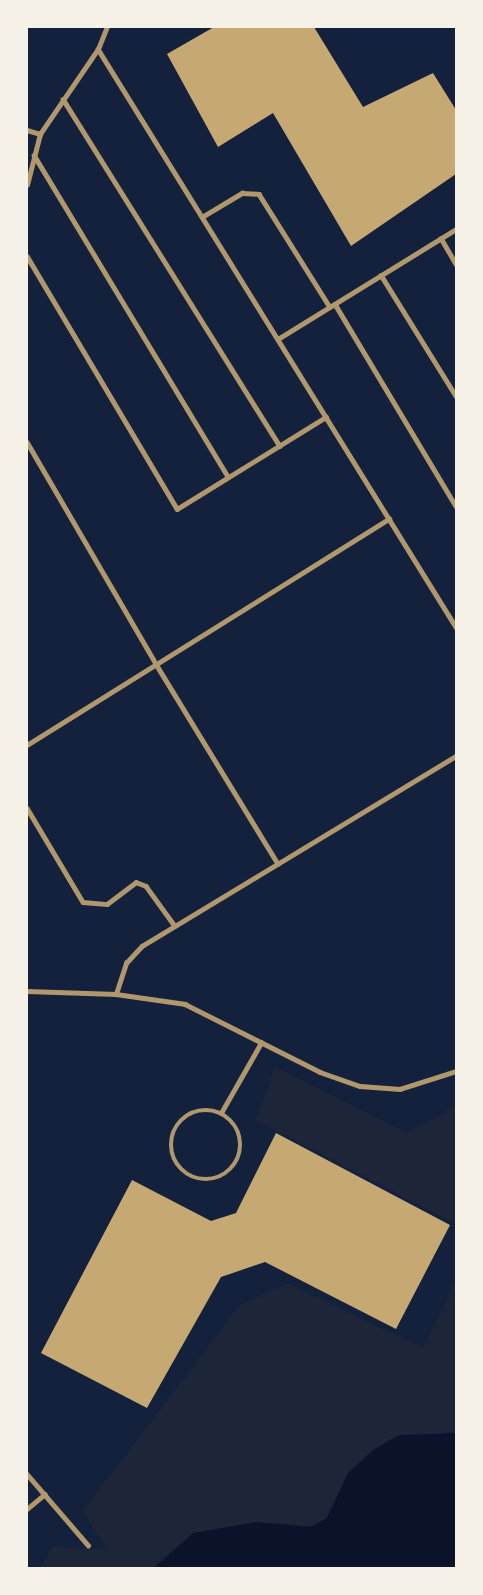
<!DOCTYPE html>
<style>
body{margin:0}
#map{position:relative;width:483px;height:1595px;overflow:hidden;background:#14213d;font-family:Arial,sans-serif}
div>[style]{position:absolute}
.green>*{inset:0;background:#1d2539}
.water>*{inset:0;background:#0b132b}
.building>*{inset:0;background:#c6a872}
.service>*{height:4.5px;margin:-2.25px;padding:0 2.25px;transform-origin:2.25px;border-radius:2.25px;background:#b1986c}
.service>.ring{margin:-2.25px;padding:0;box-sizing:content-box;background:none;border:4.5px solid #b1986c;border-radius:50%}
span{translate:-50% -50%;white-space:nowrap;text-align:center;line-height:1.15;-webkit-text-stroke:6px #f6f1e7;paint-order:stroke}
.frame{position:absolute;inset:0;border:28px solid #f6f1e7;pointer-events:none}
</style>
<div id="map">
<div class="green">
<div style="clip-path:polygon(275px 1067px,407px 1133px,456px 1106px,456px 1224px,256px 1120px)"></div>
<div style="clip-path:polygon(456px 1282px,456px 1433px,446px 1432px,348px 1473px,327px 1518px,309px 1527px,283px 1523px,161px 1558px,154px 1568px,40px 1568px,53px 1546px,107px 1550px,83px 1511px,240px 1305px,288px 1283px,423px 1348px)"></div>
</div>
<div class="water">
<div style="clip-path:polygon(456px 1433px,456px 1568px,154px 1568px,193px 1533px,257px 1522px,310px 1527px,327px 1518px,348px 1473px,373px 1450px,399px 1435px)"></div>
</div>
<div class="building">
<div style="clip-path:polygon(214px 27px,314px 27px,363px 107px,433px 73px,456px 110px,456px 174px,351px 246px,273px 113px,218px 147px,167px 54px)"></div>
<div style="clip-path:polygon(276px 1133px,450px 1225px,396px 1329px,265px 1262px,221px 1277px,147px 1408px,41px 1353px,132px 1180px,211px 1221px,236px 1213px)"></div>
</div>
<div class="service">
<div style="left:98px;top:49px;width:680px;rotate:58.23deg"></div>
<div style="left:63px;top:99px;width:409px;rotate:58deg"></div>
<div style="left:27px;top:130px;width:14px;rotate:17deg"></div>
<div style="left:40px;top:134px;width:103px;rotate:-55.7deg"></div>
<div style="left:98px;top:49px;width:24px;rotate:-68deg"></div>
<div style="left:34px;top:155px;width:376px;rotate:58.9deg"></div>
<div style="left:27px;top:185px;width:53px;rotate:-75.7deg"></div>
<div style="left:202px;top:217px;width:47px;rotate:-31deg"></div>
<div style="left:242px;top:193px;width:17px;rotate:3deg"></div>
<div style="left:259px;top:194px;width:133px;rotate:57.9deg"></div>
<div style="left:441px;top:238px;width:30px;rotate:60deg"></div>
<div style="left:27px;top:256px;width:294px;rotate:59.3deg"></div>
<div style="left:177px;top:509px;width:175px;rotate:-31.7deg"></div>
<div style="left:381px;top:275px;width:142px;rotate:58.2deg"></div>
<div style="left:335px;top:304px;width:235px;rotate:59.1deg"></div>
<div style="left:278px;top:339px;width:209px;rotate:-31.7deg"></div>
<div style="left:27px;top:442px;width:257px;rotate:59.8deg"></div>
<div style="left:156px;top:664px;width:234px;rotate:58.6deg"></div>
<div style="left:27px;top:745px;width:427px;rotate:-32deg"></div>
<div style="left:27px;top:808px;width:109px;rotate:59.2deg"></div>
<div style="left:83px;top:902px;width:24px;rotate:5deg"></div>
<div style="left:107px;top:904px;width:36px;rotate:-37deg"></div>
<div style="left:136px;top:882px;width:11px;rotate:22deg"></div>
<div style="left:146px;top:886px;width:49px;rotate:54.1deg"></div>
<div style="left:27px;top:991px;width:89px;rotate:1.9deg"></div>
<div style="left:116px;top:994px;width:70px;rotate:8.2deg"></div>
<div style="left:185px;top:1004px;width:151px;rotate:26.7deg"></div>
<div style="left:320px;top:1072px;width:42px;rotate:19.3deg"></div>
<div style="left:360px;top:1086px;width:40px;rotate:4.3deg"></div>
<div style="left:400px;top:1089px;width:59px;rotate:-17.8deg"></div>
<div style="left:116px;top:994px;width:33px;rotate:-72deg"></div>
<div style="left:126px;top:963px;width:23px;rotate:-47deg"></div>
<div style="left:142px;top:946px;width:367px;rotate:-31.2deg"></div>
<div class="ring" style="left:171px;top:1110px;width:65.5px;height:65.5px"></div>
<div style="left:221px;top:1113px;width:81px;rotate:-60.3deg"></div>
<div style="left:27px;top:1474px;width:94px;rotate:49.3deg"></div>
<div style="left:27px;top:1509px;width:23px;rotate:-40deg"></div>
</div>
<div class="frame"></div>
</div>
